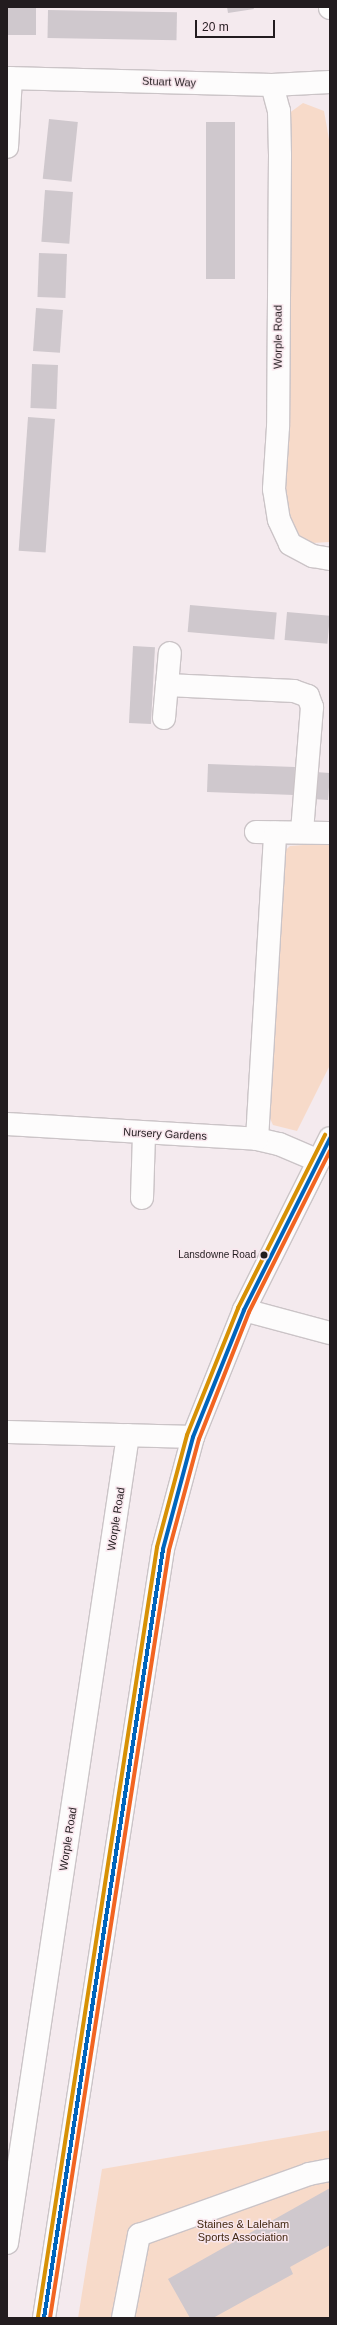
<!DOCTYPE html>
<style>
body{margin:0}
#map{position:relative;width:337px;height:2325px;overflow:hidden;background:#f4eaee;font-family:Arial,sans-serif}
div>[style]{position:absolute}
.green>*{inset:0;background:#f7dac9}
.building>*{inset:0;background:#cfc8cd;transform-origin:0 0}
.roads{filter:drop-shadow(1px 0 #cbc4c7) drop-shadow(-1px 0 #cbc4c7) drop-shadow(0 1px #cbc4c7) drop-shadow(0 -1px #cbc4c7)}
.minor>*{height:22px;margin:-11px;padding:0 11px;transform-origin:11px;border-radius:11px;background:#fdfcfc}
.bus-1>*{height:4px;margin:-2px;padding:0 2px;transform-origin:2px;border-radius:2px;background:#0065bd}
.bus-2>*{height:4px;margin:-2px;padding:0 2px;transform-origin:2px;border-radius:2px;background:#f26522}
.bus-3>*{height:4px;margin:-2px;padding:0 2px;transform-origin:2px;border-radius:2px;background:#d79105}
.dots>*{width:11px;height:11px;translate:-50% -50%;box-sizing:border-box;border:2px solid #f8e6ed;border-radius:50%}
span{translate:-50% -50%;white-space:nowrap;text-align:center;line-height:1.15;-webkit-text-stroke:3px #f8e6ed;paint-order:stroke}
.bus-label{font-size:10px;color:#221c1f}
.right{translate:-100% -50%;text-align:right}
.street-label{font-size:11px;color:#221c1f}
.park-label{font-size:11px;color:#432811}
.frame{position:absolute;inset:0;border:8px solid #221c1f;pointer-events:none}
.scale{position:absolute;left:195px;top:20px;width:80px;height:18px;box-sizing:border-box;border:2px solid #221c1f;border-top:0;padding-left:5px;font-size:12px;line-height:14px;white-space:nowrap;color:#221c1f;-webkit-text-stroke:3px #f8e6ed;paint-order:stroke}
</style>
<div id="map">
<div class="green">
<div style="clip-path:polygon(303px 103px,324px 111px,330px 145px,330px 542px,312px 543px,297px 536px,285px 512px,283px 133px,288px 114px)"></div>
<div style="clip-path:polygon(330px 843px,330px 1065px,297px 1131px,273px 1125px,263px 1103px,275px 860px,290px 846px)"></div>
<div style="clip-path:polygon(330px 2130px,330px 2318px,78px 2318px,102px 2169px)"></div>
</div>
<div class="building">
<div style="left:7px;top:7px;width:29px;height:28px"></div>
<div style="clip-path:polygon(227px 7px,253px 7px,254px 9px,228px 13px)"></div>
<div style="left:48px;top:10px;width:129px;height:28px;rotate:1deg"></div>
<div style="left:49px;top:119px;width:29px;height:60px;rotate:6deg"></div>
<div style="left:206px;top:122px;width:29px;height:157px"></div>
<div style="left:45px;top:190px;width:28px;height:52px;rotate:4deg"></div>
<div style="left:39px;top:253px;width:28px;height:44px;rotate:2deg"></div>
<div style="left:36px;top:308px;width:27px;height:43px;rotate:4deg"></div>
<div style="left:32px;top:364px;width:26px;height:44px;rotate:2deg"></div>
<div style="left:28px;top:417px;width:27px;height:134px;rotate:4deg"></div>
<div style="left:190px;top:605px;width:87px;height:27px;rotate:5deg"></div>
<div style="left:287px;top:612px;width:43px;height:28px;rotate:5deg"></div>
<div style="left:133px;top:646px;width:22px;height:77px;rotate:3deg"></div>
<div style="left:208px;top:764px;width:87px;height:28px;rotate:2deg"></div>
<div style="left:315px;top:772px;width:15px;height:27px;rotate:4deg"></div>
<div style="clip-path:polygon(330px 2188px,330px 2245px,290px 2267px,293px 2274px,213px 2318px,190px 2318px,168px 2279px)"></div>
</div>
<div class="roads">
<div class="minor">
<div style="left:330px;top:7px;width:1px;rotate:90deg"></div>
<div style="left:7px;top:78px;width:265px;rotate:1.5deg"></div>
<div style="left:272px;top:85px;width:58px;rotate:-3deg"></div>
<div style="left:272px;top:85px;width:27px;rotate:75deg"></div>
<div style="left:279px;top:111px;width:44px;rotate:88.7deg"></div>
<div style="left:280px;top:155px;width:272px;rotate:90.4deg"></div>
<div style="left:278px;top:427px;width:62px;rotate:93.7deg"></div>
<div style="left:274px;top:489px;width:31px;rotate:81deg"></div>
<div style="left:279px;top:520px;width:26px;rotate:65deg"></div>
<div style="left:290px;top:544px;width:26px;rotate:28deg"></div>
<div style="left:313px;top:556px;width:17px;rotate:10deg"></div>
<div style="left:7px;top:147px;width:69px;rotate:-86.7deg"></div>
<div style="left:167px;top:685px;width:32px;rotate:-85deg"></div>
<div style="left:164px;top:718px;width:33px;rotate:-85deg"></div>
<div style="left:167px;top:685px;width:127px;rotate:2.7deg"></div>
<div style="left:294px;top:691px;width:15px;rotate:20deg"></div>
<div style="left:308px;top:696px;width:12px;rotate:70deg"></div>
<div style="left:312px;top:707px;width:125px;rotate:94.6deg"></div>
<div style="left:256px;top:832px;width:73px;rotate:0.8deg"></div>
<div style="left:7px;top:1124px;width:250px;rotate:3.4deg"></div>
<div style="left:257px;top:1139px;width:23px;rotate:13deg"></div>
<div style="left:279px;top:1144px;width:43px;rotate:23deg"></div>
<div style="left:257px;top:1139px;width:307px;rotate:-86.6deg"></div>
<div style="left:142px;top:1198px;width:65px;rotate:-88.2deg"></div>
<div style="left:244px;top:1310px;width:89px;rotate:15deg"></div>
<div style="left:7px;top:1432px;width:186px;rotate:1.5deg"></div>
<div style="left:7px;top:2243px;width:817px;rotate:-81.48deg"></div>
<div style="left:44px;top:2318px;width:778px;rotate:-81.2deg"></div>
<div style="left:163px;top:1549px;width:116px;rotate:-75deg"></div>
<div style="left:193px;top:1437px;width:137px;rotate:-68.1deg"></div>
<div style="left:244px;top:1310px;width:192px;rotate:-63.4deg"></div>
<div style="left:123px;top:2318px;width:85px;rotate:-79.1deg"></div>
<div style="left:139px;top:2235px;width:181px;rotate:-19.7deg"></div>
<div style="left:309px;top:2174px;width:21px;rotate:-11deg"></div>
</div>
</div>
<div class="bus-1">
<div style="left:44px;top:2318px;width:778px;rotate:-81.2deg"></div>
<div style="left:163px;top:1549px;width:116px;rotate:-75deg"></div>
<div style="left:193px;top:1437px;width:137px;rotate:-68.1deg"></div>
<div style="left:244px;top:1310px;width:192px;rotate:-63.4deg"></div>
</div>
<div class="bus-2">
<div style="left:50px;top:2318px;width:777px;rotate:-81.19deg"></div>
<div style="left:169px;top:1550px;width:115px;rotate:-74.9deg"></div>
<div style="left:199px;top:1439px;width:136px;rotate:-68.5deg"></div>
<div style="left:249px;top:1312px;width:180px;rotate:-63.3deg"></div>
</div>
<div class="bus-3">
<div style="left:38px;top:2317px;width:779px;rotate:-81.21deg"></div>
<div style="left:157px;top:1547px;width:116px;rotate:-75deg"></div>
<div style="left:187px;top:1435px;width:137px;rotate:-68.1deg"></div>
<div style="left:238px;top:1308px;width:194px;rotate:-63.3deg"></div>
</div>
<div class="dots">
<div style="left:264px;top:1255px;background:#221c1f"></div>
</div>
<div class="bus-label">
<span class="right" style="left:256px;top:1255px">Lansdowne Road</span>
</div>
<div class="street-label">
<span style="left:169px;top:82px;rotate:2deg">Stuart Way</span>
<span style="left:278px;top:337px;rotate:-90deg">Worple Road</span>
<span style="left:165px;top:1134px;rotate:3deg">Nursery Gardens</span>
<span style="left:116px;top:1519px;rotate:-81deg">Worple Road</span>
<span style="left:68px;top:1839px;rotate:-81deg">Worple Road</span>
</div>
<div class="park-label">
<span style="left:243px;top:2231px">Staines &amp; Laleham<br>Sports Association</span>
</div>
<div class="frame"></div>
<div class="scale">20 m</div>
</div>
